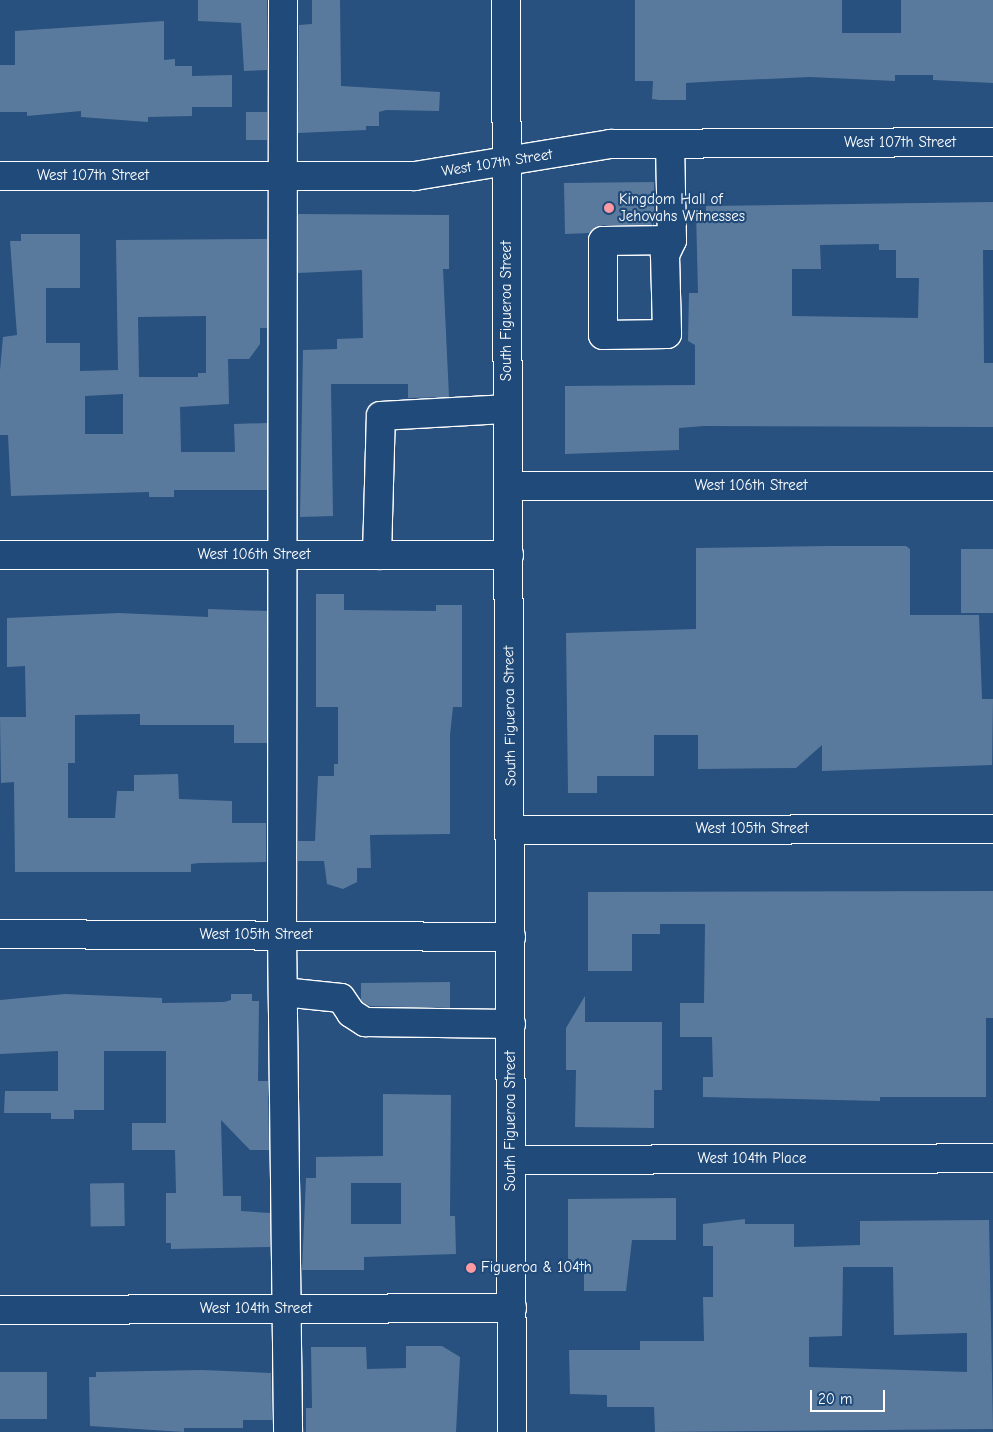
<!DOCTYPE html>
<style>
body{margin:0}
#map{position:relative;width:993px;height:1432px;overflow:hidden;background:#28517f;font-family:"Comic Neue",sans-serif}
div>[style]{position:absolute}
.building>*{inset:0;background:#5a7a9d;transform-origin:0 0}
.roads{filter:drop-shadow(1px 0 #fff) drop-shadow(-1px 0 #fff) drop-shadow(0 1px #fff) drop-shadow(0 -1px #fff)}
.minor>*{height:28px;margin:-14px;padding:0 14px;transform-origin:14px;border-radius:14px;background:#1f4a7a}
.major>*{height:28px;margin:-14px;padding:0 14px;transform-origin:14px;border-radius:14px;background:#1f4a7a}
.dots>*{width:14px;height:14px;translate:-50% -50%;box-sizing:border-box;border:2px solid #1f4a7a;border-radius:50%}
span{translate:-50% -50%;white-space:nowrap;text-align:center;line-height:1.15;-webkit-text-stroke:4.5px #1f4a7a;paint-order:stroke}
.street-label{font-size:15px;color:#fff}
.poi-label{font-size:15px;color:#fff}
.left{translate:0 -50%;text-align:left}
.scale{position:absolute;left:810px;top:1390px;width:75px;height:22px;box-sizing:border-box;border:2px solid #fff;border-top:0;padding-left:6px;font-size:15px;line-height:18px;white-space:nowrap;color:#fff;-webkit-text-stroke:4px #1f4a7a;paint-order:stroke}
</style>
<div id="map">
<div class="building">
<div style="clip-path:polygon(198px 0,267px 0,267px 70px,244px 71px,241px 23px,198px 21px)"></div>
<div style="clip-path:polygon(312px 0,340px 0,341px 86px,440px 92px,439px 111px,386px 110px,379px 112px,379px 126px,366px 126px,366px 130px,298px 133px,299px 25px,312px 24px)"></div>
<div style="clip-path:polygon(635px 0,842px 0,842px 33px,901px 33px,901px 0,993px 0,993px 83px,933px 80px,933px 75px,895px 75px,895px 81px,810px 77px,720px 81px,686px 83px,686px 100px,659px 100px,652px 99px,653px 81px,635px 81px)"></div>
<div style="clip-path:polygon(164px 21px,164px 60px,175px 59px,175px 66px,192px 66px,192px 76px,232px 75px,232px 107px,192px 107px,192px 116px,148px 117px,148px 122px,81px 117px,81px 111px,27px 116px,27px 112px,0 112px,0 65px,15px 65px,15px 31px)"></div>
<div style="left:267px;top:112px;width:28px;height:21px;rotate:90deg"></div>
<div style="clip-path:polygon(654px 182px,654px 225px,603px 225px,589px 233px,565px 234px,564px 183px)"></div>
<div style="clip-path:polygon(evenodd,993px 202px,993px 250px,983px 250px,984px 363px,993px 363px,993px 427px,704px 426px,679px 428px,679px 450px,565px 454px,565px 386px,695px 385px,695px 345px,688px 341px,689px 293px,698px 293px,696px 211px,706px 211px,706px 206px,993px 202px,879px 244px,879px 250px,896px 250px,896px 278px,919px 278px,918px 318px,792px 316px,792px 269px,821px 269px,820px 245px,879px 244px)"></div>
<div style="clip-path:polygon(298px 214px,449px 215px,449px 269px,443px 269px,449px 397px,408px 398px,408px 384px,331px 384px,333px 516px,300px 517px,303px 350px,337px 349px,337px 339px,363px 338px,362px 270px,298px 273px)"></div>
<div style="clip-path:polygon(evenodd,21px 234px,80px 234px,80px 288px,46px 288px,46px 343px,80px 343px,80px 371px,118px 370px,116px 240px,267px 239px,267px 328px,260px 328px,260px 344px,249px 359px,228px 359px,229px 404px,180px 407px,181px 452px,235px 452px,234px 424px,267px 423px,267px 490px,174px 490px,174px 497px,149px 497px,149px 492px,11px 496px,8px 435px,0 435px,0 370px,3px 337px,17px 335px,10px 241px,21px 241px,21px 234px,206px 316px,206px 373px,198px 373px,198px 377px,139px 377px,138px 317px,206px 316px,21px 234px,123px 394px,123px 434px,85px 434px,85px 396px,123px 394px)"></div>
<div style="clip-path:polygon(828px 546px,906px 546px,910px 549px,910px 615px,979px 615px,982px 699px,993px 699px,992px 765px,822px 771px,822px 745px,796px 768px,698px 769px,698px 735px,654px 735px,654px 776px,597px 776px,597px 793px,568px 793px,566px 633px,696px 629px,696px 548px)"></div>
<div style="left:961px;top:549px;width:32px;height:64px"></div>
<div style="clip-path:polygon(316px 594px,344px 594px,344px 610px,436px 611px,436px 605px,462px 605px,462px 707px,453px 707px,450px 735px,450px 834px,370px 835px,371px 868px,357px 868px,357px 882px,343px 889px,327px 884px,324px 861px,298px 861px,298px 841px,315px 841px,318px 776px,334px 776px,334px 764px,338px 764px,338px 707px,316px 707px)"></div>
<div style="clip-path:polygon(208px 609px,267px 611px,267px 743px,234px 743px,234px 725px,140px 725px,140px 714px,75px 715px,75px 763px,68px 763px,68px 818px,115px 818px,117px 791px,134px 791px,134px 775px,178px 774px,179px 799px,232px 801px,232px 823px,266px 823px,266px 862px,199px 863px,191px 864px,191px 872px,15px 872px,14px 782px,1px 783px,0 717px,26px 717px,25px 666px,7px 667px,7px 618px,119px 613px,208px 617px)"></div>
<div style="clip-path:polygon(993px 891px,993px 1018px,986px 1018px,986px 1097px,880px 1097px,880px 1101px,703px 1097px,703px 1077px,713px 1077px,712px 1037px,680px 1037px,680px 1003px,704px 1003px,705px 924px,660px 924px,660px 934px,632px 934px,632px 971px,588px 971px,588px 892px)"></div>
<div style="clip-path:polygon(450px 982px,450px 1008px,370px 1006px,361px 1001px,361px 983px)"></div>
<div style="clip-path:polygon(65px 994px,162px 998px,162px 1003px,224px 1002px,231px 1000px,231px 994px,252px 994px,252px 1001px,259px 1001px,258px 1081px,268px 1081px,269px 1150px,250px 1150px,221px 1120px,223px 1196px,241px 1196px,241px 1211px,270px 1213px,270px 1247px,171px 1249px,171px 1243px,166px 1243px,166px 1193px,176px 1193px,175px 1150px,132px 1150px,132px 1123px,166px 1123px,166px 1051px,104px 1051px,104px 1110px,74px 1110px,74px 1119px,51px 1119px,51px 1113px,4px 1113px,5px 1091px,58px 1091px,58px 1051px,0 1054px,0 1000px)"></div>
<div style="clip-path:polygon(585px 996px,585px 1022px,662px 1022px,662px 1090px,654px 1090px,654px 1128px,575px 1127px,576px 1070px,566px 1070px,566px 1028px)"></div>
<div style="clip-path:polygon(evenodd,383px 1094px,451px 1095px,450px 1216px,455px 1216px,456px 1254px,364px 1257px,364px 1270px,302px 1270px,306px 1178px,316px 1178px,316px 1157px,383px 1156px,383px 1094px,351px 1183px,401px 1183px,401px 1224px,351px 1224px,351px 1183px)"></div>
<div style="left:124px;top:1183px;width:43px;height:34px;rotate:89deg"></div>
<div style="clip-path:polygon(676px 1198px,676px 1240px,632px 1240px,626px 1291px,584px 1291px,584px 1270px,568px 1270px,568px 1199px)"></div>
<div style="clip-path:polygon(evenodd,745px 1219px,745px 1224px,794px 1224px,794px 1247px,860px 1245px,860px 1221px,989px 1220px,993px 1429px,655px 1432px,654px 1407px,607px 1407px,607px 1395px,570px 1394px,569px 1350px,640px 1350px,640px 1341px,704px 1341px,703px 1297px,713px 1297px,713px 1246px,703px 1246px,703px 1224px,745px 1219px,843px 1267px,893px 1267px,894px 1335px,967px 1333px,967px 1372px,809px 1367px,809px 1337px,842px 1336px,843px 1267px)"></div>
<div style="clip-path:polygon(406px 1346px,442px 1346px,460px 1357px,456px 1432px,306px 1432px,306px 1408px,312px 1408px,311px 1347px,366px 1347px,367px 1369px,406px 1368px)"></div>
<div style="clip-path:polygon(202px 1370px,271px 1373px,272px 1420px,243px 1420px,243px 1428px,184px 1428px,184px 1432px,90px 1426px,89px 1377px,96px 1377px,96px 1372px)"></div>
<div style="left:0;top:1372px;width:47px;height:47px"></div>
</div>
<div class="roads">
<div class="minor">
<div style="left:283px;top:0;width:934px;rotate:90.06deg"></div>
<div style="left:282px;top:934px;width:498px;rotate:89.3deg"></div>
<div style="left:670px;top:144px;width:96px;rotate:88.8deg"></div>
<div style="left:672px;top:240px;width:17px;rotate:115deg"></div>
<div style="left:665px;top:255px;width:79px;rotate:88.5deg"></div>
<div style="left:667px;top:334px;width:64px;rotate:179.1deg"></div>
<div style="left:603px;top:335px;width:94px;rotate:-90deg"></div>
<div style="left:603px;top:241px;width:69px;rotate:-0.8deg"></div>
<div style="left:0;top:176px;width:415px"></div>
<div style="left:415px;top:176px;width:198px;rotate:-9.3deg"></div>
<div style="left:610px;top:144px;width:383px;rotate:-0.3deg"></div>
<div style="left:508px;top:486px;width:485px"></div>
<div style="left:0;top:555px;width:509px"></div>
<div style="left:377px;top:555px;width:139px;rotate:-88.4deg"></div>
<div style="left:381px;top:416px;width:127px;rotate:-3.2deg"></div>
<div style="left:511px;top:830px;width:482px;rotate:-0.1deg"></div>
<div style="left:0;top:934px;width:511px;rotate:0.34deg"></div>
<div style="left:283px;top:992px;width:58px;rotate:5.9deg"></div>
<div style="left:341px;top:998px;width:18px;rotate:56deg"></div>
<div style="left:351px;top:1013px;width:17px;rotate:33deg"></div>
<div style="left:365px;top:1022px;width:146px;rotate:0.8deg"></div>
<div style="left:511px;top:1160px;width:482px;rotate:-0.2deg"></div>
<div style="left:0;top:1310px;width:512px;rotate:-0.22deg"></div>
</div>
<div class="major">
<div style="left:506px;top:0;width:1432px;rotate:89.76deg"></div>
</div>
</div>
<div class="dots">
<div style="left:609px;top:208px;background:#ff9aa2"></div>
<div style="left:471px;top:1268px;background:#ff9aa2"></div>
</div>
<div class="street-label">
<span style="left:900px;top:143px">West 107th Street</span>
<span style="left:497px;top:163px;rotate:-9deg">West 107th Street</span>
<span style="left:93px;top:176px">West 107th Street</span>
<span style="left:507px;top:311px;rotate:-90deg">South Figueroa Street</span>
<span style="left:751px;top:486px">West 106th Street</span>
<span style="left:254px;top:555px">West 106th Street</span>
<span style="left:510px;top:716px;rotate:-91deg">South Figueroa Street</span>
<span style="left:752px;top:829px">West 105th Street</span>
<span style="left:256px;top:935px">West 105th Street</span>
<span style="left:511px;top:1121px;rotate:-90deg">South Figueroa Street</span>
<span style="left:752px;top:1159px">West 104th Place</span>
<span style="left:256px;top:1309px">West 104th Street</span>
</div>
<div class="poi-label">
<span class="left" style="left:619px;top:208px">Kingdom Hall of<br>Jehovahs Witnesses</span>
<span class="left" style="left:481px;top:1268px">Figueroa &amp; 104th</span>
</div>
<div class="scale">20 m</div>
</div>
